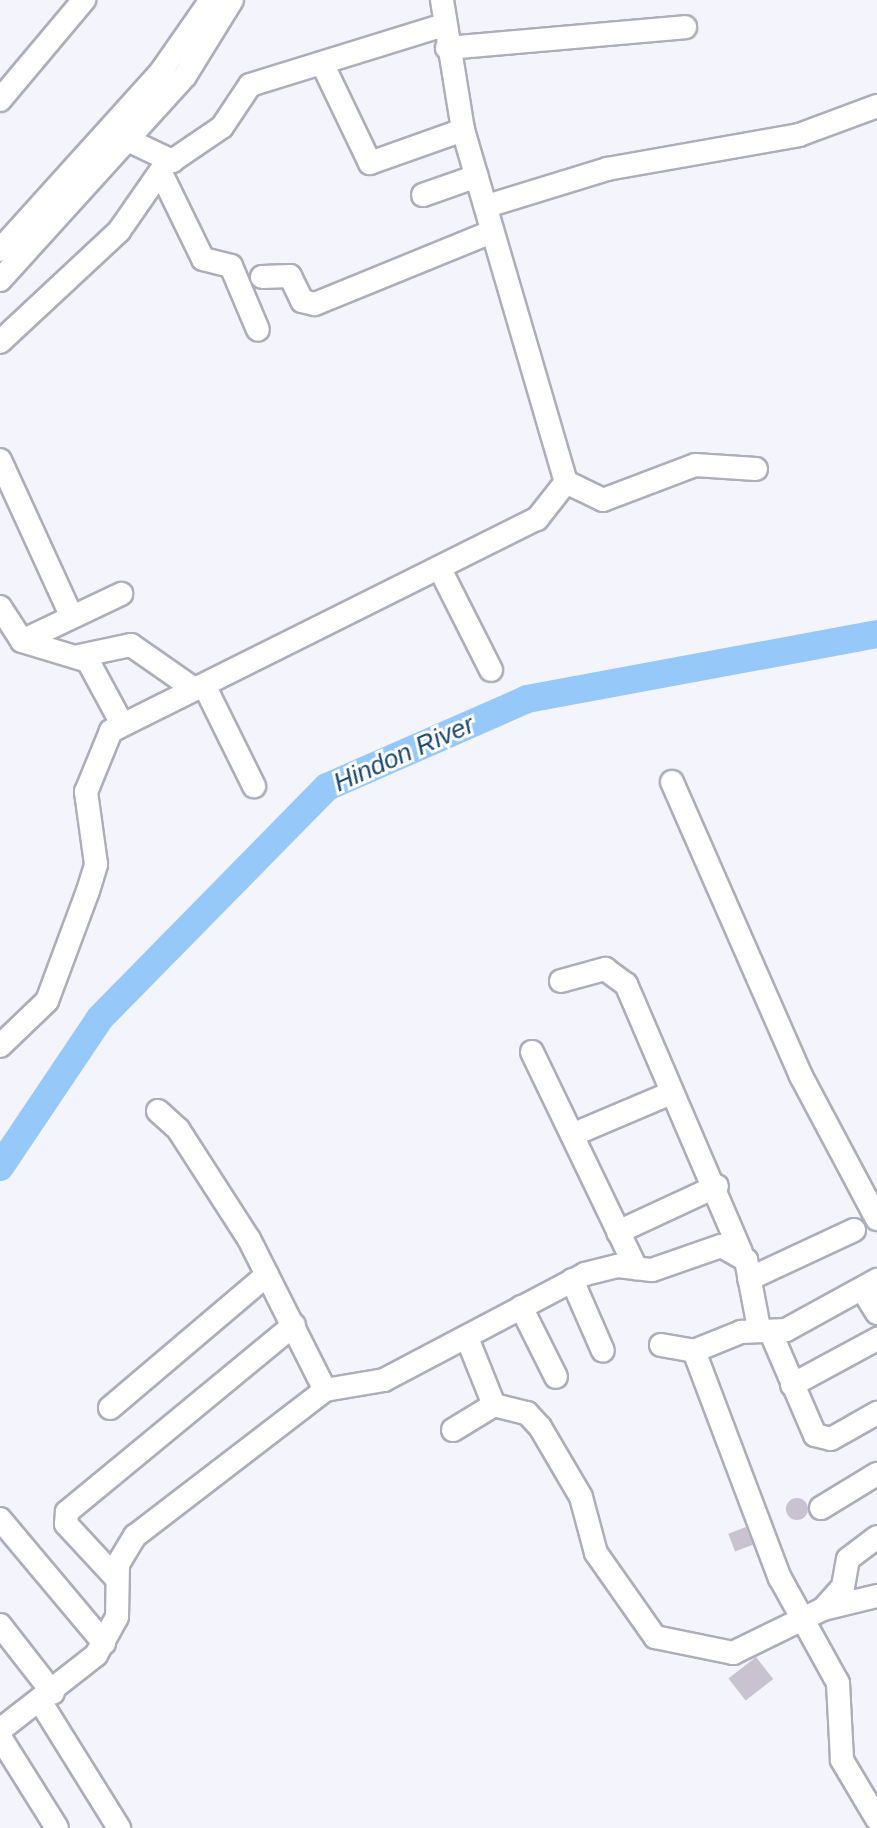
<!DOCTYPE html>
<style>
body{margin:0}
#map{position:relative;width:877px;height:1828px;overflow:hidden;background:#f4f4fd;font-family:Arial,sans-serif}
div>[style]{position:absolute}
.river>*{height:28px;margin:-14px;padding:0 14px;transform-origin:14px;border-radius:14px;background:#96c8f9}
.building>*{inset:0;background:#c9c3d1;transform-origin:0 0}
.round{border-radius:50%}
.roads{filter:drop-shadow(2px 0 #adadbb) drop-shadow(-2px 0 #adadbb) drop-shadow(0 2px #adadbb) drop-shadow(0 -2px #adadbb)}
.minor>*{height:22px;margin:-11px;padding:0 11px;transform-origin:11px;border-radius:11px;background:#fff}
span{translate:-50% -50%;white-space:nowrap;text-align:center;line-height:1.15;-webkit-text-stroke:6px #fff;paint-order:stroke}
.water-label{font-size:26px;color:#1a4870;font-style:italic}
</style>
<div id="map">
<div class="river">
<div style="left:0;top:1167px;width:179px;rotate:-56.1deg"></div>
<div style="left:100px;top:1018px;width:324px;rotate:-45.5deg"></div>
<div style="left:327px;top:787px;width:219px;rotate:-23.7deg"></div>
<div style="left:527px;top:699px;width:356px;rotate:-10.5deg"></div>
</div>
<div class="building">
<div class="round" style="left:786px;top:1498px;width:22px;height:22px"></div>
<div style="left:746px;top:1527px;width:19px;height:19px;rotate:69deg"></div>
<div style="left:756px;top:1657px;width:28px;height:35px;rotate:52deg"></div>
</div>
<div class="roads">
<div class="minor">
<div style="left:442px;top:0;width:132px;rotate:80.8deg"></div>
<div style="left:463px;top:130px;width:367px;rotate:73.7deg"></div>
<div style="left:566px;top:482px;width:41px;rotate:25.9deg"></div>
<div style="left:603px;top:500px;width:98px;rotate:-20.8deg"></div>
<div style="left:695px;top:465px;width:61px;rotate:3.8deg"></div>
<div style="left:447px;top:48px;width:239px;rotate:-5deg"></div>
<div style="left:322px;top:63px;width:111px;rotate:64.4deg"></div>
<div style="left:370px;top:163px;width:99px;rotate:-19.5deg"></div>
<div style="left:0;top:100px;width:131px;rotate:-50deg"></div>
<div style="left:130px;top:141px;width:47px;rotate:25.5deg"></div>
<div style="left:172px;top:161px;width:60px;rotate:-34.2deg"></div>
<div style="left:222px;top:127px;width:50px;rotate:-56.3deg"></div>
<div style="left:250px;top:85px;width:203px;rotate:-17.2deg"></div>
<div style="left:163px;top:177px;width:91px;rotate:64deg"></div>
<div style="left:203px;top:259px;width:29px;rotate:14deg"></div>
<div style="left:231px;top:266px;width:69px;rotate:67.1deg"></div>
<div style="left:423px;top:195px;width:57px;rotate:-19.4deg"></div>
<div style="left:487px;top:206px;width:126px;rotate:-17.1deg"></div>
<div style="left:607px;top:169px;width:195px;rotate:-10deg"></div>
<div style="left:799px;top:135px;width:83px;rotate:-20.4deg"></div>
<div style="left:0;top:250px;width:239px;rotate:-47.9deg"></div>
<div style="left:160px;top:73px;width:89px;rotate:-55.1deg"></div>
<div style="left:262px;top:277px;width:28px;rotate:-2deg"></div>
<div style="left:290px;top:276px;width:28px;rotate:64deg"></div>
<div style="left:302px;top:301px;width:13px;rotate:13deg"></div>
<div style="left:315px;top:304px;width:190px;rotate:-22.2deg"></div>
<div style="left:0;top:280px;width:275px;rotate:-47.8deg"></div>
<div style="left:185px;top:76px;width:89px;rotate:-58.3deg"></div>
<div style="left:0;top:342px;width:163px;rotate:-43deg"></div>
<div style="left:119px;top:231px;width:84px;rotate:-55.2deg"></div>
<div style="left:0;top:460px;width:170px;rotate:65.4deg"></div>
<div style="left:440px;top:569px;width:113px;rotate:63.2deg"></div>
<div style="left:0;top:607px;width:40px;rotate:57.1deg"></div>
<div style="left:22px;top:641px;width:69px;rotate:16.9deg"></div>
<div style="left:88px;top:661px;width:72px;rotate:61.6deg"></div>
<div style="left:22px;top:641px;width:110px;rotate:-25.4deg"></div>
<div style="left:79px;top:656px;width:53px;rotate:-11.9deg"></div>
<div style="left:131px;top:645px;width:77px;rotate:34.9deg"></div>
<div style="left:204px;top:685px;width:113px;rotate:63.7deg"></div>
<div style="left:672px;top:782px;width:321px;rotate:66.3deg"></div>
<div style="left:801px;top:1076px;width:162px;rotate:62deg"></div>
<div style="left:561px;top:981px;width:46px;rotate:-15.3deg"></div>
<div style="left:605px;top:969px;width:26px;rotate:36deg"></div>
<div style="left:626px;top:984px;width:292px;rotate:66.8deg"></div>
<div style="left:0;top:1046px;width:65px;rotate:-43.8deg"></div>
<div style="left:47px;top:1001px;width:117px;rotate:-69.6deg"></div>
<div style="left:88px;top:891px;width:28px;rotate:-73deg"></div>
<div style="left:96px;top:864px;width:73px;rotate:-97.9deg"></div>
<div style="left:86px;top:792px;width:66px;rotate:-67.7deg"></div>
<div style="left:111px;top:731px;width:476px;rotate:-26.5deg"></div>
<div style="left:537px;top:519px;width:47px;rotate:-51.9deg"></div>
<div style="left:532px;top:1052px;width:240px;rotate:64.3deg"></div>
<div style="left:158px;top:1111px;width:27px;rotate:42deg"></div>
<div style="left:178px;top:1129px;width:131px;rotate:57.2deg"></div>
<div style="left:249px;top:1239px;width:169px;rotate:63.3deg"></div>
<div style="left:572px;top:1135px;width:108px;rotate:-23deg"></div>
<div style="left:618px;top:1232px;width:109px;rotate:-24.9deg"></div>
<div style="left:749px;top:1279px;width:116px;rotate:-25deg"></div>
<div style="left:572px;top:1280px;width:77px;rotate:66.4deg"></div>
<div style="left:862px;top:1289px;width:28px;rotate:58deg"></div>
<div style="left:521px;top:1307px;width:78px;rotate:63.4deg"></div>
<div style="left:771px;top:1333px;width:111px;rotate:66.7deg"></div>
<div style="left:815px;top:1435px;width:16px;rotate:14deg"></div>
<div style="left:831px;top:1439px;width:53px;rotate:-29.5deg"></div>
<div style="left:661px;top:1345px;width:34px;rotate:10deg"></div>
<div style="left:694px;top:1351px;width:51px;rotate:-22deg"></div>
<div style="left:741px;top:1332px;width:45px;rotate:-2.5deg"></div>
<div style="left:786px;top:1330px;width:104px;rotate:-28.8deg"></div>
<div style="left:694px;top:1351px;width:243px;rotate:69.3deg"></div>
<div style="left:780px;top:1578px;width:120px;rotate:61.1deg"></div>
<div style="left:838px;top:1683px;width:77px;rotate:87deg"></div>
<div style="left:842px;top:1760px;width:69px;rotate:59.3deg"></div>
<div style="left:792px;top:1385px;width:97px;rotate:-28.4deg"></div>
<div style="left:494px;top:1405px;width:34px;rotate:14deg"></div>
<div style="left:527px;top:1413px;width:19px;rotate:47deg"></div>
<div style="left:540px;top:1427px;width:81px;rotate:59.6deg"></div>
<div style="left:581px;top:1497px;width:58px;rotate:75deg"></div>
<div style="left:596px;top:1553px;width:103px;rotate:54.9deg"></div>
<div style="left:655px;top:1637px;width:80px;rotate:11.6deg"></div>
<div style="left:733px;top:1653px;width:100px;rotate:-26.1deg"></div>
<div style="left:823px;top:1609px;width:56px;rotate:-13.5deg"></div>
<div style="left:110px;top:1408px;width:206px;rotate:-40.3deg"></div>
<div style="left:453px;top:1430px;width:48px;rotate:-31.4deg"></div>
<div style="left:494px;top:1405px;width:72px;rotate:-111.9deg"></div>
<div style="left:821px;top:1508px;width:66px;rotate:-31.3deg"></div>
<div style="left:0;top:1519px;width:162px;rotate:50deg"></div>
<div style="left:117px;top:1579px;width:75px;rotate:-132.8deg"></div>
<div style="left:66px;top:1524px;width:12px;rotate:-85deg"></div>
<div style="left:67px;top:1512px;width:294px;rotate:-39.5deg"></div>
<div style="left:823px;top:1609px;width:30px;rotate:-48deg"></div>
<div style="left:843px;top:1587px;width:28px;rotate:-80deg"></div>
<div style="left:848px;top:1559px;width:36px;rotate:-37deg"></div>
<div style="left:0;top:1625px;width:86px;rotate:52.1deg"></div>
<div style="left:40px;top:1701px;width:150px;rotate:58.1deg"></div>
<div style="left:0;top:1730px;width:122px;rotate:-38deg"></div>
<div style="left:96px;top:1655px;width:43px;rotate:-61.1deg"></div>
<div style="left:117px;top:1617px;width:53px;rotate:-88.9deg"></div>
<div style="left:118px;top:1564px;width:33px;rotate:-59deg"></div>
<div style="left:135px;top:1536px;width:240px;rotate:-37.5deg"></div>
<div style="left:325px;top:1390px;width:60px;rotate:-9.6deg"></div>
<div style="left:384px;top:1380px;width:227px;rotate:-27.8deg"></div>
<div style="left:585px;top:1274px;width:34px;rotate:-14deg"></div>
<div style="left:618px;top:1266px;width:34px;rotate:7deg"></div>
<div style="left:652px;top:1270px;width:73px;rotate:-19.2deg"></div>
<div style="left:721px;top:1246px;width:29px;rotate:29deg"></div>
<div style="left:746px;top:1260px;width:69px;rotate:79.2deg"></div>
<div style="left:0;top:1737px;width:107px;rotate:57.9deg"></div>
</div>
</div>
<div class="water-label">
<span style="left:404px;top:754px;rotate:-24deg">Hindon River</span>
</div>
</div>
